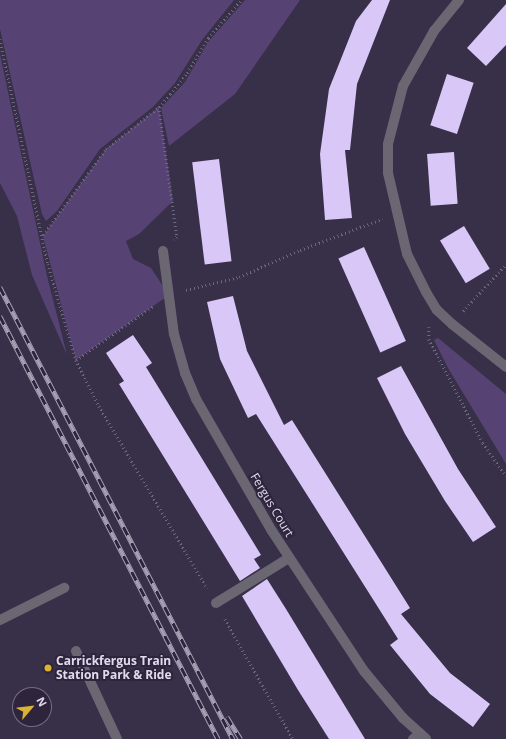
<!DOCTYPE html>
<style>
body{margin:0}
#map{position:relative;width:506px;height:739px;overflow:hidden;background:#382f48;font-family:"Open Sans",sans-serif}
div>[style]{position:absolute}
.green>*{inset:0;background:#564374}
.building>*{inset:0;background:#d8c7f7;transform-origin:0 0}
.path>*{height:2.5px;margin-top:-1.25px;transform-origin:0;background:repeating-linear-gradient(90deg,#6f677d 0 1px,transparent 0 4px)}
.lane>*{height:10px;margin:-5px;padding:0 5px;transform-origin:5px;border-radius:5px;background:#6a6672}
.street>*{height:10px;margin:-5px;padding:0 5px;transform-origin:5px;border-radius:5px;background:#6a6672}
.rail>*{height:4.5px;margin-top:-2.25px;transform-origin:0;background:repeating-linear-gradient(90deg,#2e253d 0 9px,#a7a0b4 0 18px);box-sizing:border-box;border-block:1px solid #a7a0b4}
.dots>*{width:11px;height:11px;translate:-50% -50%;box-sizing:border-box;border:2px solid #2e253d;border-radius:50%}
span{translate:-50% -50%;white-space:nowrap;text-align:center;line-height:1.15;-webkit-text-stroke:4px #2e253d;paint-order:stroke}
.street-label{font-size:12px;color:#e1dbec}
.poi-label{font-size:12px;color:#e1dbec;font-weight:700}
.left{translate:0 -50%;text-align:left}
.north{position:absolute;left:12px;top:687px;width:40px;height:40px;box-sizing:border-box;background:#2e253d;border:1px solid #766e83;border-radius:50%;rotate:62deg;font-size:11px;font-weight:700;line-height:16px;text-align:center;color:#e1dbec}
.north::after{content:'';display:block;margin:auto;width:14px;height:18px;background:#dab333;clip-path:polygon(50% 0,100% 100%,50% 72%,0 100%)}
</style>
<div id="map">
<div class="green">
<div style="clip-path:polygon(0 0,234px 0,202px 40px,175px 83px,153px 107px,100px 149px,57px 211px,46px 221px,42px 214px,0 29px)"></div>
<div style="clip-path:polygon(245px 0,300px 0,235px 94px,169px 146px,161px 108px,185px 82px,208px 42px)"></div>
<div style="clip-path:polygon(0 54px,47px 276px,67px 355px,32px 275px,17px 216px,0 183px)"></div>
<div style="clip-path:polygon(159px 107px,173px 201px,139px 234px,126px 241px,133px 259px,151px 268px,169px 295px,76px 360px,43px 236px,106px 149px)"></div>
<div style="clip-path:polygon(438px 338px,506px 394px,506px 464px,448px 368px,434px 340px)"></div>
</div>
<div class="building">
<div style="clip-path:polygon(372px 0,390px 0,357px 84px,350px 150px,345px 150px,352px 218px,325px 220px,320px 154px,329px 89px,356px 21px)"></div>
<div style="clip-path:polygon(506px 4px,506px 45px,486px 66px,467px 48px)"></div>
<div style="left:447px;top:74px;width:28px;height:54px;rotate:18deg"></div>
<div style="left:454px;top:152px;width:52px;height:27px;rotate:86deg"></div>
<div style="left:219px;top:159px;width:103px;height:27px;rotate:83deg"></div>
<div style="left:464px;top:226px;width:50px;height:28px;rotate:59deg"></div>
<div style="left:364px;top:247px;width:103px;height:28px;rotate:66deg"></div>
<div style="clip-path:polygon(233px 296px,247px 351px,284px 425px,292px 420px,410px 608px,401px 614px,450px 673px,490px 704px,473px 727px,430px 694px,390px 645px,398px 639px,256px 414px,248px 418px,220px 359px,207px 302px)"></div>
<div style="clip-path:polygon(133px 335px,152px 363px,146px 367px,261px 555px,254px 559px,260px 568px,240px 581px,119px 384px,124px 381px,106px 353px)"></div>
<div style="clip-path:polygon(401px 366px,458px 469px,496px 527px,473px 542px,445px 501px,405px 434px,377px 378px)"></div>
<div style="clip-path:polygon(267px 579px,286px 609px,365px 739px,329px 739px,298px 690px,242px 596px)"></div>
</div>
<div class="path">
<div style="left:0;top:39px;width:230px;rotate:78deg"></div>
<div style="left:48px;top:264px;width:100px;rotate:73.7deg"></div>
<div style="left:76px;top:360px;width:51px;rotate:63.4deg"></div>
<div style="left:99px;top:406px;width:212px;rotate:59.3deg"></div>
<div style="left:159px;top:107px;width:131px;rotate:82.1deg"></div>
<div style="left:177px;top:237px;width:4px;rotate:135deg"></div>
<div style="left:43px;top:235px;width:107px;rotate:-53.8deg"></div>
<div style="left:106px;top:149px;width:68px;rotate:-38.4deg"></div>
<div style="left:159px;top:107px;width:17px;rotate:-50deg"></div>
<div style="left:170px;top:94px;width:27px;rotate:-51deg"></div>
<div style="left:187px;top:73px;width:41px;rotate:-59deg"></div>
<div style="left:208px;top:38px;width:50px;rotate:-49deg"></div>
<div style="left:186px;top:290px;width:55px;rotate:-13.8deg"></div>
<div style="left:239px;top:277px;width:67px;rotate:-23.9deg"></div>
<div style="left:300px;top:250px;width:88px;rotate:-20.7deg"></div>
<div style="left:463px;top:311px;width:64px;rotate:-47.5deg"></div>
<div style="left:429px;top:327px;width:12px;rotate:90deg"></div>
<div style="left:429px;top:339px;width:117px;rotate:62.6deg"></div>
<div style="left:483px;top:443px;width:40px;rotate:55.1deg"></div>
<div style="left:76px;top:360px;width:94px;rotate:-35deg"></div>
<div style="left:225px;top:619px;width:138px;rotate:60.5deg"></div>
</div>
<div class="lane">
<div style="left:216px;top:603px;width:86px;rotate:-31.7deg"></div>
<div style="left:0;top:620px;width:72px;rotate:-26.6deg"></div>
<div style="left:76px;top:651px;width:97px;rotate:65deg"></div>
<div style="left:413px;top:739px;width:9px;rotate:-36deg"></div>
</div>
<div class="street">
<div style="left:459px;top:0;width:40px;rotate:129deg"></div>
<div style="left:434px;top:31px;width:63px;rotate:119.4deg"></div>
<div style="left:403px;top:86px;width:60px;rotate:104.5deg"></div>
<div style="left:388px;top:144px;width:29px;rotate:90deg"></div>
<div style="left:388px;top:173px;width:83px;rotate:76.8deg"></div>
<div style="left:407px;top:254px;width:42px;rotate:63.4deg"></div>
<div style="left:426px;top:292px;width:21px;rotate:59deg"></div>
<div style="left:437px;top:310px;width:21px;rotate:43deg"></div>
<div style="left:452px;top:324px;width:69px;rotate:38.5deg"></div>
<div style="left:163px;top:251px;width:84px;rotate:82.5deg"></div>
<div style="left:174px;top:334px;width:41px;rotate:74.2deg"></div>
<div style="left:185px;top:373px;width:28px;rotate:67deg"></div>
<div style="left:196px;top:399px;width:152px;rotate:60.1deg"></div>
<div style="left:272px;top:531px;width:168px;rotate:56.7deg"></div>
<div style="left:364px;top:671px;width:61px;rotate:50.3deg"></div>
<div style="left:403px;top:718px;width:31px;rotate:42deg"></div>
</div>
<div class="rail">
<div style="left:0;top:287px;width:509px;rotate:62.73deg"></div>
<div style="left:0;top:316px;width:476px;rotate:62.7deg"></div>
<div style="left:227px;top:717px;width:26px;rotate:58deg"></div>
</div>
<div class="dots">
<div style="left:48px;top:668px;background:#dab333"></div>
</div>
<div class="street-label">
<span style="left:272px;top:505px;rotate:59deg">Fergus Court</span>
</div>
<div class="poi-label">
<span class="left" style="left:56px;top:668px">Carrickfergus Train<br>Station Park &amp; Ride</span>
</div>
<div class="north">N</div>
</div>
